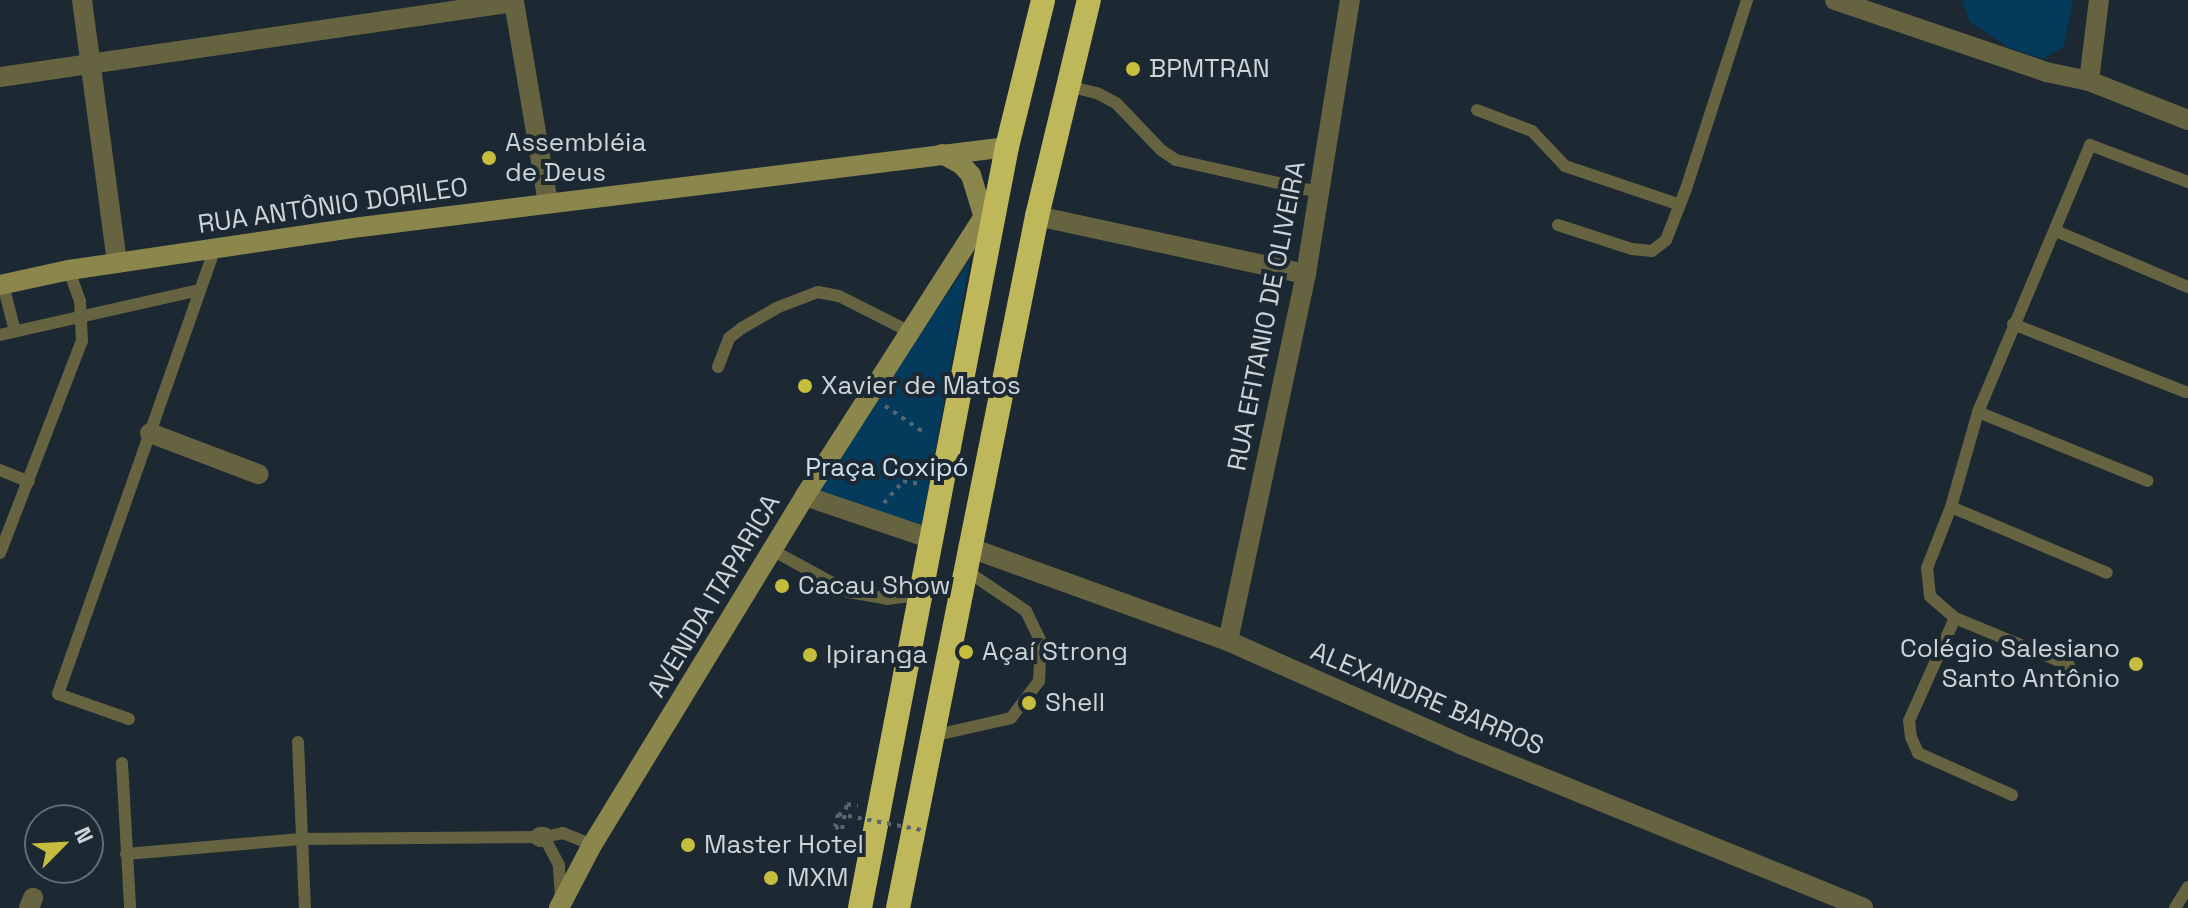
<!DOCTYPE html>
<meta charset="utf-8">
<style>
body{margin:0}
#map{position:relative;width:2188px;height:908px;overflow:hidden;background:#1c2832;font-family:"Space Grotesk",sans-serif}
div>[style]{position:absolute}
.green>*{inset:0;background:#043b5d}
.path>*{height:4px;margin-top:-2px;transform-origin:0;background:repeating-linear-gradient(90deg,#5b656e 0 4px,transparent 0 10px)}
.lane>*{height:12px;margin:-6px;padding:0 6px;transform-origin:6px;border-radius:6px;background:#666340}
.street>*{height:20px;margin:-10px;padding:0 10px;transform-origin:10px;border-radius:10px;background:#666340}
.secondary>*{height:20px;margin:-10px;padding:0 10px;transform-origin:10px;border-radius:10px;background:#8a864c}
.highway>*{height:24px;margin:-12px;padding:0 12px;transform-origin:12px;border-radius:12px;background:#bfb85b}
.path-bridge>*{height:4px;margin-top:-2px;transform-origin:0;background:repeating-linear-gradient(90deg,#5b656e 0 4px,transparent 0 10px)}
.dots>*{width:22px;height:22px;translate:-50% -50%;box-sizing:border-box;border:4px solid #1c2832;border-radius:50%}
span{translate:-50% -50%;white-space:nowrap;text-align:center;line-height:1.15;-webkit-text-stroke:8px #1c2832;paint-order:stroke}
.poi-label{font-size:26px;color:#ccd4da}
.left{translate:0 -50%;text-align:left}
.right{translate:-100% -50%;text-align:right}
.street-label{font-size:26px;color:#ccd4da}
.park-label{font-size:26px;color:#cde0ef}
.north{position:absolute;left:24px;top:804px;width:80px;height:80px;box-sizing:border-box;background:#1c2832;border:2px solid #626d75;border-radius:50%;rotate:66deg;font-size:22px;font-weight:700;line-height:32px;text-align:center;color:#ccd4da}
.north::after{content:'';display:block;margin:auto;width:28px;height:36px;background:#c6bc3d;clip-path:polygon(50% 0,100% 100%,50% 72%,0 100%)}
</style>
<div id="map">
<div class="green">
<div style="clip-path:polygon(1962px 0,2073px 0,2064px 46px,2043px 59px,2010px 48px,1970px 22px)"></div>
<div style="clip-path:polygon(970px 260px,922px 523px,919px 526px,821px 493px,819px 485px)"></div>
</div>
<div class="path">
<div style="left:885px;top:406px;width:50px;rotate:34.3deg"></div>
<div style="left:884px;top:503px;width:29px;rotate:-49deg"></div>
<div style="left:903px;top:481px;width:17px;rotate:10deg"></div>
<div style="left:838px;top:814px;width:13px;rotate:103deg"></div>
<div style="left:835px;top:827px;width:7px;rotate:16deg"></div>
<div style="left:842px;top:829px;width:25px;rotate:-79deg"></div>
<div style="left:847px;top:804px;width:11px;rotate:10deg"></div>
</div>
<div class="lane">
<div style="left:1068px;top:86px;width:30px;rotate:14deg"></div>
<div style="left:1097px;top:93px;width:21px;rotate:28deg"></div>
<div style="left:1116px;top:103px;width:65px;rotate:46.2deg"></div>
<div style="left:1161px;top:150px;width:18px;rotate:34deg"></div>
<div style="left:1176px;top:160px;width:146px;rotate:12.7deg"></div>
<div style="left:1477px;top:110px;width:59px;rotate:20.9deg"></div>
<div style="left:1532px;top:131px;width:48px;rotate:46.7deg"></div>
<div style="left:1565px;top:166px;width:121px;rotate:18.7deg"></div>
<div style="left:1558px;top:225px;width:78px;rotate:18deg"></div>
<div style="left:1632px;top:249px;width:20px;rotate:6deg"></div>
<div style="left:1652px;top:251px;width:18px;rotate:-38deg"></div>
<div style="left:1666px;top:240px;width:55px;rotate:-68.6deg"></div>
<div style="left:1686px;top:189px;width:199px;rotate:-72.1deg"></div>
<div style="left:2056px;top:231px;width:143px;rotate:23deg"></div>
<div style="left:3px;top:285px;width:48px;rotate:75.4deg"></div>
<div style="left:2013px;top:324px;width:186px;rotate:21.5deg"></div>
<div style="left:0;top:335px;width:205px;rotate:-12.7deg"></div>
<div style="left:718px;top:367px;width:31px;rotate:-69deg"></div>
<div style="left:729px;top:338px;width:16px;rotate:-38deg"></div>
<div style="left:742px;top:328px;width:39px;rotate:-30deg"></div>
<div style="left:776px;top:308px;width:45px;rotate:-20.9deg"></div>
<div style="left:818px;top:292px;width:21px;rotate:11deg"></div>
<div style="left:839px;top:296px;width:80px;rotate:26.9deg"></div>
<div style="left:1978px;top:412px;width:183px;rotate:22.1deg"></div>
<div style="left:0;top:470px;width:31px;rotate:22deg"></div>
<div style="left:1951px;top:507px;width:169px;rotate:22.9deg"></div>
<div style="left:772px;top:550px;width:88px;rotate:28.6deg"></div>
<div style="left:849px;top:592px;width:39px;rotate:10deg"></div>
<div style="left:887px;top:599px;width:34px;rotate:-7deg"></div>
<div style="left:0;top:553px;width:227px;rotate:-68.9deg"></div>
<div style="left:82px;top:341px;width:40px;rotate:-92.9deg"></div>
<div style="left:80px;top:301px;width:33px;rotate:-110deg"></div>
<div style="left:1955px;top:618px;width:113px;rotate:114.1deg"></div>
<div style="left:1909px;top:721px;width:16px;rotate:83deg"></div>
<div style="left:1911px;top:737px;width:17px;rotate:66deg"></div>
<div style="left:1918px;top:753px;width:103px;rotate:24.1deg"></div>
<div style="left:2069px;top:665px;width:123px;rotate:-157.6deg"></div>
<div style="left:1955px;top:618px;width:33px;rotate:-139deg"></div>
<div style="left:1930px;top:596px;width:28px;rotate:-96deg"></div>
<div style="left:1927px;top:568px;width:66px;rotate:-68.5deg"></div>
<div style="left:1951px;top:507px;width:99px;rotate:-74.1deg"></div>
<div style="left:1978px;top:412px;width:290px;rotate:-67.2deg"></div>
<div style="left:2090px;top:145px;width:105px;rotate:20.7deg"></div>
<div style="left:129px;top:719px;width:75px;rotate:-160.6deg"></div>
<div style="left:58px;top:694px;width:472px;rotate:-70.6deg"></div>
<div style="left:932px;top:736px;width:81px;rotate:-12.8deg"></div>
<div style="left:1011px;top:718px;width:46px;rotate:-52.9deg"></div>
<div style="left:1039px;top:681px;width:39px;rotate:-87deg"></div>
<div style="left:1041px;top:642px;width:34px;rotate:-116deg"></div>
<div style="left:1026px;top:611px;width:75px;rotate:-145.9deg"></div>
<div style="left:298px;top:742px;width:166px;rotate:87.6deg"></div>
<div style="left:122px;top:763px;width:145px;rotate:86.8deg"></div>
<div style="left:126px;top:854px;width:176px;rotate:-4.9deg"></div>
<div style="left:301px;top:839px;width:239px;rotate:-0.5deg"></div>
<div style="left:561px;top:897px;width:32px;rotate:-94deg"></div>
<div style="left:559px;top:865px;width:32px;rotate:-118deg"></div>
<div style="left:544px;top:837px;width:19px;rotate:-12deg"></div>
<div style="left:563px;top:833px;width:31px;rotate:22deg"></div>
<div style="left:2175px;top:908px;width:25px;rotate:-58deg"></div>
</div>
<div class="street">
<div style="left:82px;top:0;width:265px;rotate:82.4deg"></div>
<div style="left:1835px;top:0;width:223px;rotate:18.8deg"></div>
<div style="left:2046px;top:72px;width:44px;rotate:11.8deg"></div>
<div style="left:2089px;top:81px;width:82px;rotate:-83deg"></div>
<div style="left:0;top:77px;width:519px;rotate:-8.3deg"></div>
<div style="left:514px;top:2px;width:204px;rotate:80.4deg"></div>
<div style="left:2089px;top:81px;width:106px;rotate:21.5deg"></div>
<div style="left:1037px;top:216px;width:275px;rotate:12.2deg"></div>
<div style="left:150px;top:433px;width:116px;rotate:20.8deg"></div>
<div style="left:805px;top:496px;width:134px;rotate:18.7deg"></div>
<div style="left:968px;top:547px;width:276px;rotate:19.9deg"></div>
<div style="left:1228px;top:641px;width:254px;rotate:23.9deg"></div>
<div style="left:1460px;top:744px;width:435px;rotate:22.1deg"></div>
<div style="left:1228px;top:641px;width:375px;rotate:-78deg"></div>
<div style="left:1306px;top:274px;width:278px;rotate:-80.9deg"></div>
<div style="left:540px;top:837px;width:4px"></div>
<div style="left:29px;top:908px;width:11px;rotate:-68deg"></div>
</div>
<div class="secondary">
<div style="left:942px;top:154px;width:21px;rotate:28deg"></div>
<div style="left:961px;top:164px;width:15px;rotate:48deg"></div>
<div style="left:971px;top:175px;width:48px;rotate:73.1deg"></div>
<div style="left:0;top:285px;width:71px;rotate:-12.3deg"></div>
<div style="left:69px;top:270px;width:295px;rotate:-8.4deg"></div>
<div style="left:361px;top:227px;width:651px;rotate:-7.06deg"></div>
<div style="left:559px;top:908px;width:71px;rotate:-62.4deg"></div>
<div style="left:592px;top:845px;width:409px;rotate:-58.6deg"></div>
<div style="left:805px;top:496px;width:356px;rotate:-57.4deg"></div>
</div>
<div class="highway">
<div style="left:860px;top:908px;width:775px;rotate:-79.07deg"></div>
<div style="left:1007px;top:147px;width:151px;rotate:-76.2deg"></div>
<div style="left:898px;top:908px;width:706px;rotate:-78.64deg"></div>
<div style="left:1037px;top:216px;width:222px;rotate:-76.5deg"></div>
</div>
<div class="path-bridge">
<div style="left:838px;top:814px;width:85px;rotate:10.9deg"></div>
</div>
<div class="dots">
<div style="left:1133px;top:69px;background:#c6bc3d"></div>
<div style="left:489px;top:158px;background:#c6bc3d"></div>
<div style="left:805px;top:386px;background:#c6bc3d"></div>
<div style="left:782px;top:586px;background:#c6bc3d"></div>
<div style="left:966px;top:652px;background:#c6bc3d"></div>
<div style="left:810px;top:655px;background:#c6bc3d"></div>
<div style="left:2136px;top:664px;background:#c6bc3d"></div>
<div style="left:1029px;top:703px;background:#c6bc3d"></div>
<div style="left:688px;top:845px;background:#c6bc3d"></div>
<div style="left:771px;top:878px;background:#c6bc3d"></div>
</div>
<div class="poi-label">
<span class="left" style="left:1149px;top:69px">BPMTRAN</span>
<span class="left" style="left:505px;top:158px">Assembléia<br>de Deus</span>
<span class="left" style="left:821px;top:386px">Xavier de Matos</span>
<span class="left" style="left:798px;top:586px">Cacau Show</span>
<span class="right" style="left:2120px;top:664px">Colégio Salesiano<br>Santo Antônio</span>
<span class="left" style="left:982px;top:652px">Açaí Strong</span>
<span class="left" style="left:826px;top:655px">Ipiranga</span>
<span class="left" style="left:1045px;top:703px">Shell</span>
<span class="left" style="left:704px;top:845px">Master Hotel</span>
<span class="left" style="left:787px;top:878px">MXM</span>
</div>
<div class="street-label">
<span style="left:333px;top:206px;rotate:-8deg">RUA ANTÔNIO DORILEO</span>
<span style="left:1267px;top:316px;rotate:-79deg">RUA EFITANIO DE OLIVEIRA</span>
<span style="left:714px;top:596px;rotate:-59deg">AVENIDA ITAPARICA</span>
<span style="left:1427px;top:699px;rotate:23deg">ALEXANDRE BARROS</span>
</div>
<div class="park-label">
<span style="left:887px;top:468px">Praça Coxipó</span>
</div>
<div class="north">N</div>
</div>
